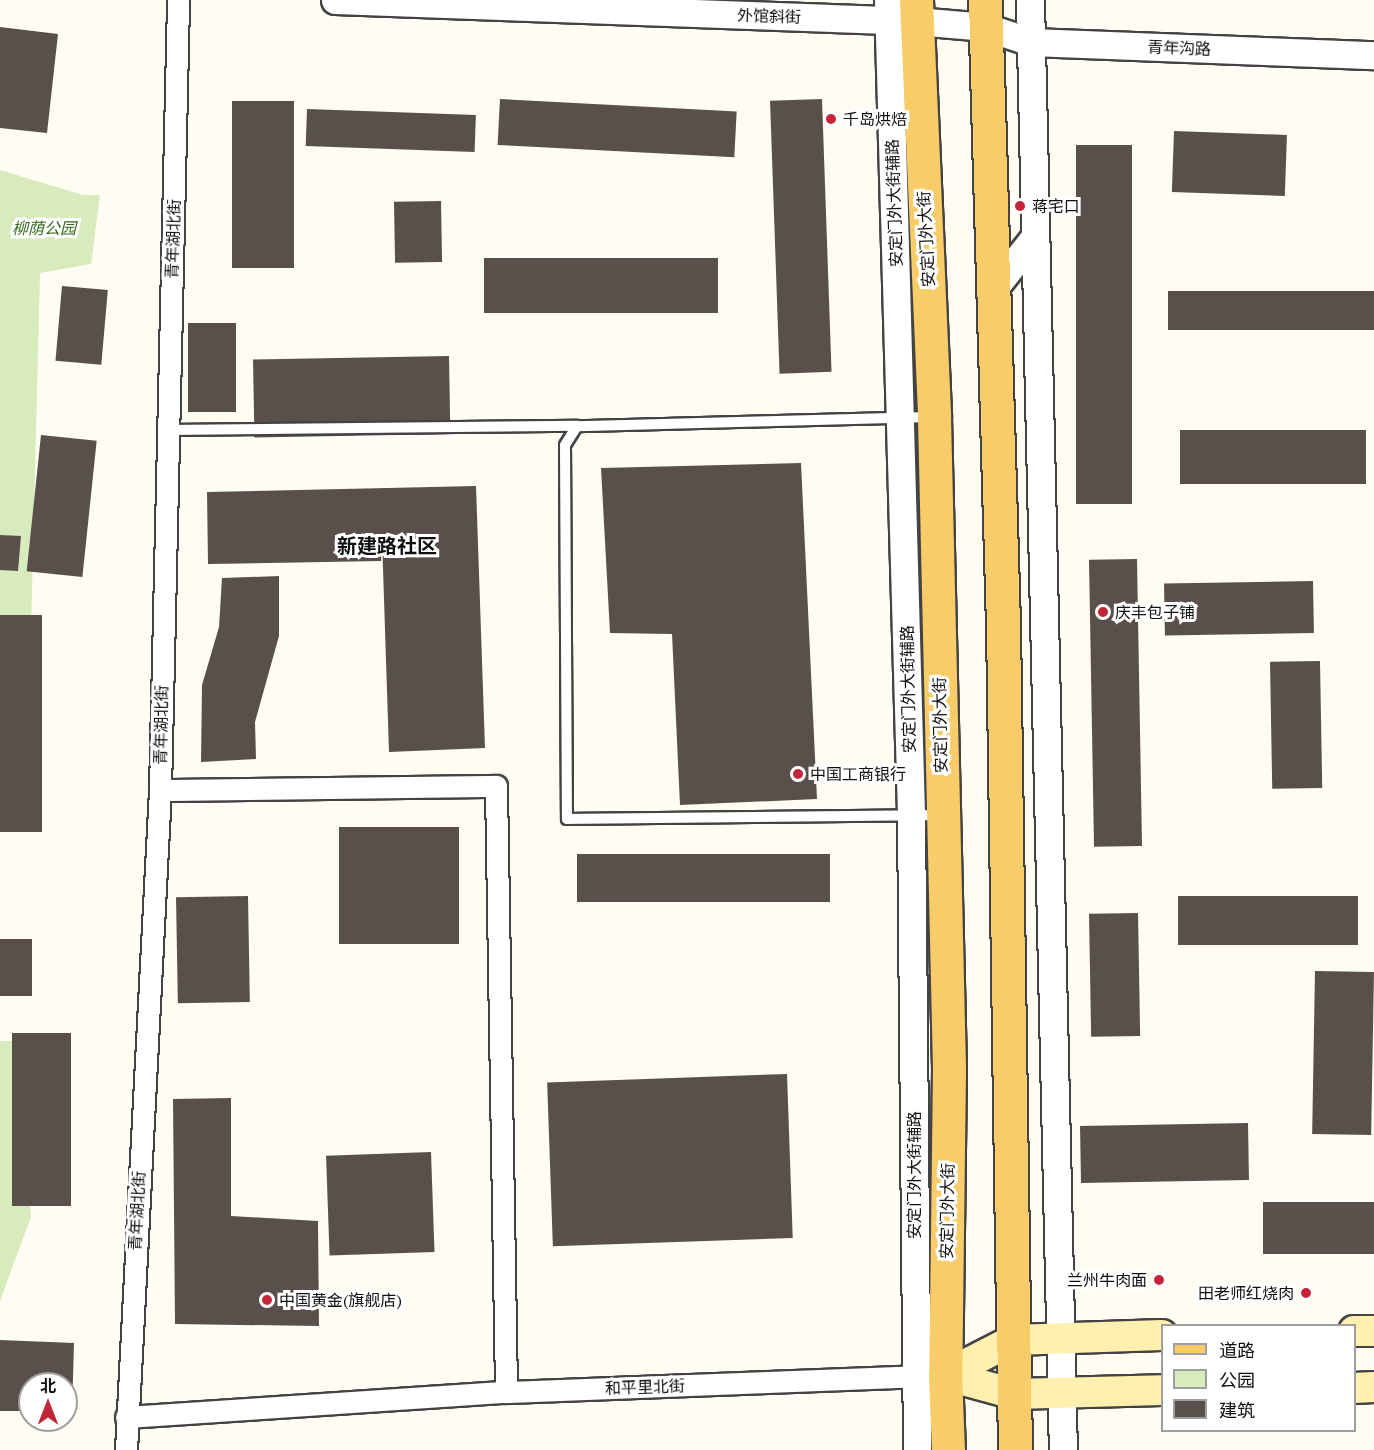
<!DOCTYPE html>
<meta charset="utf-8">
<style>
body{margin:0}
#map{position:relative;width:1374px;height:1450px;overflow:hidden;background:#fffcf3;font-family:"PT Serif","Noto Sans SC",serif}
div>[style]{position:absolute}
.green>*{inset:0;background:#d7ebbc}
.building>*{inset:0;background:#59504c;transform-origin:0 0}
.roads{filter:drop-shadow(2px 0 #434343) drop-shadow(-2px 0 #434343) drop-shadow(0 2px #434343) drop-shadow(0 -2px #434343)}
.service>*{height:10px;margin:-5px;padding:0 5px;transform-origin:5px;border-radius:5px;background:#fff}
.minor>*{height:21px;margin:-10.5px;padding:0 10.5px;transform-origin:10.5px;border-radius:10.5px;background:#fff}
.tertiary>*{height:27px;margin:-13.5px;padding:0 13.5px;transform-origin:13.5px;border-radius:13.5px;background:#fff}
.secondary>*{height:30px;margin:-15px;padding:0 15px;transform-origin:15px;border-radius:15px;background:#fff0af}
.primary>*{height:33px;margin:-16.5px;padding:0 16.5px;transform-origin:16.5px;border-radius:16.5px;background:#f9cc6a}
.dots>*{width:16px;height:16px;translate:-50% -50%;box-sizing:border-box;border:3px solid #fff;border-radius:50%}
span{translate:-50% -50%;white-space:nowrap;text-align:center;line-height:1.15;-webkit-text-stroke:6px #fff;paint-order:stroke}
.street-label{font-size:16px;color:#101010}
.poi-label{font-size:16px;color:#101010}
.left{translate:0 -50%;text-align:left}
.right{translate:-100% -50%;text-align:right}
.park-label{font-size:16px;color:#346a1f;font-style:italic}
.quarter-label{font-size:20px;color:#101010;font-weight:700}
.legend{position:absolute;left:1161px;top:1324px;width:195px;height:108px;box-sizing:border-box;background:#fff;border:2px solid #9f9f9f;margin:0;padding:8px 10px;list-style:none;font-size:18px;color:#101010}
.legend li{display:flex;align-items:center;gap:12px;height:30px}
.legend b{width:30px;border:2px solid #9f9f9f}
.north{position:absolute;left:18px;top:1372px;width:60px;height:60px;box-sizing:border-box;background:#fff;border:2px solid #9f9f9f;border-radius:50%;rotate:0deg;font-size:16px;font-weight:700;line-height:24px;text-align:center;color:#101010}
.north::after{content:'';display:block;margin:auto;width:21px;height:27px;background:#c22638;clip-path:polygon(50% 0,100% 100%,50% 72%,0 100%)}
</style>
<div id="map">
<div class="green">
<div style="clip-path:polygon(0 170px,83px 195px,100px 195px,91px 264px,40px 273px,31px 630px,0 632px)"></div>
<div style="clip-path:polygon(0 1041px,13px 1041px,31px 1217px,0 1301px)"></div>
</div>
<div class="building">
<div style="clip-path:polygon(0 27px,58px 34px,47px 133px,0 128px)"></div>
<div style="left:500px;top:99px;width:237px;height:46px;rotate:3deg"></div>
<div style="left:822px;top:99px;width:273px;height:52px;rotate:88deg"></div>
<div style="left:232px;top:101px;width:62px;height:167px"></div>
<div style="left:307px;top:109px;width:169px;height:37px;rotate:2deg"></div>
<div style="left:1174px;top:131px;width:113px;height:61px;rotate:2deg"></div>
<div style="left:1076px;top:145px;width:56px;height:359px"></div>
<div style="left:441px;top:201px;width:61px;height:47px;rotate:89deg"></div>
<div style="left:484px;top:258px;width:234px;height:55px"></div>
<div style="left:62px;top:286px;width:46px;height:75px;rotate:5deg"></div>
<div style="left:1374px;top:291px;width:39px;height:206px;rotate:90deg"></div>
<div style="left:188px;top:323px;width:48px;height:89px"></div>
<div style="left:449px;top:356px;width:78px;height:196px;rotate:89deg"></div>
<div style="left:1180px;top:430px;width:186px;height:54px"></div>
<div style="left:41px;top:435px;width:56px;height:137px;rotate:6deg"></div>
<div style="clip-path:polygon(801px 463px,817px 799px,680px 805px,672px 634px,610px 633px,601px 468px)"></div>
<div style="clip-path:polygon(476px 486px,485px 748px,389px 752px,382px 538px,381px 561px,208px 564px,207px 492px)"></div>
<div style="clip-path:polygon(0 535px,21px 536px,18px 571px,0 570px)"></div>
<div style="left:1137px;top:559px;width:287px;height:48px;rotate:89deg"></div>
<div style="clip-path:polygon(279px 576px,279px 636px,255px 722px,256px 759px,201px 762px,202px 685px,219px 627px,222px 578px)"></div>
<div style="left:1313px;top:581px;width:52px;height:149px;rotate:89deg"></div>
<div style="left:0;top:615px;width:42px;height:217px"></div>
<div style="left:1320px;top:661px;width:127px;height:50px;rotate:89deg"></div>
<div style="left:459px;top:827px;width:117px;height:120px;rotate:90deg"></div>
<div style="left:830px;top:854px;width:48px;height:253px;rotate:90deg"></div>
<div style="left:248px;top:896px;width:106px;height:72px;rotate:89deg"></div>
<div style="left:1178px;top:896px;width:180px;height:49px"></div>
<div style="left:1138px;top:913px;width:123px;height:49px;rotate:89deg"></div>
<div style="left:0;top:939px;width:32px;height:57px"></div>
<div style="left:1315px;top:971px;width:59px;height:163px;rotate:1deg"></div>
<div style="left:12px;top:1033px;width:59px;height:173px"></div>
<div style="left:787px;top:1074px;width:164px;height:240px;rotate:88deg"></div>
<div style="clip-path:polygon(231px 1098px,231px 1216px,318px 1221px,319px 1326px,175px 1324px,173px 1099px)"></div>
<div style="left:1248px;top:1123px;width:57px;height:168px;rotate:89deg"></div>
<div style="left:431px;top:1152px;width:100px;height:105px;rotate:88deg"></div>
<div style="left:1374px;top:1202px;width:52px;height:111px;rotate:90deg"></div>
<div style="clip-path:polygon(0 1340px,74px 1343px,72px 1413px,66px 1413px,66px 1384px,30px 1384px,30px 1411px,0 1411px)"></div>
</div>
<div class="roads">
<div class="service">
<div style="left:930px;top:417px;width:353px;rotate:178.5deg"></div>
<div style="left:577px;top:426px;width:22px;rotate:122deg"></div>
<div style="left:565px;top:445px;width:374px;rotate:89.7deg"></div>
<div style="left:567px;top:819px;width:374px;rotate:-0.6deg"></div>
<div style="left:167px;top:430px;width:410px;rotate:-0.6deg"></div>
</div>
<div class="minor">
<div style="left:160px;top:790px;width:336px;rotate:-0.7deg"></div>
<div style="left:496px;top:786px;width:606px;rotate:89.05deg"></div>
<div style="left:126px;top:1417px;width:381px;rotate:-3.8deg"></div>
<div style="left:506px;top:1392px;width:426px;rotate:-2.2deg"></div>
<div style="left:126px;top:1450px;width:661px;rotate:-87.05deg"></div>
<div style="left:160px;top:790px;width:790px;rotate:-88.69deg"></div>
</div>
<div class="tertiary">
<div style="left:335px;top:0;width:581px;rotate:2.07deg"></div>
<div style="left:916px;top:21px;width:70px;rotate:4.9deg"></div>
<div style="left:986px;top:27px;width:47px;rotate:18.4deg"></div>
<div style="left:1031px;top:42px;width:343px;rotate:2.2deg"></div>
<div style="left:888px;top:0;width:815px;rotate:88.38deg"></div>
<div style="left:911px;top:815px;width:635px;rotate:89.46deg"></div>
<div style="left:1030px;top:0;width:1450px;rotate:88.7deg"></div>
<div style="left:991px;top:292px;width:68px;rotate:-51.6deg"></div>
</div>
<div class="secondary">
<div style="left:1354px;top:1331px;width:20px"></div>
<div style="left:945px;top:1375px;width:76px;rotate:-27.2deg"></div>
<div style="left:1013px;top:1340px;width:149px;rotate:-1.9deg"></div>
<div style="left:945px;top:1375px;width:72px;rotate:15.4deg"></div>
<div style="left:1014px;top:1394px;width:148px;rotate:-1.5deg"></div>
<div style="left:1354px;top:1388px;width:20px;rotate:-3deg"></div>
</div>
<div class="primary">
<div style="left:916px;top:0;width:417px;rotate:87.5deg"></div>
<div style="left:934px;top:417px;width:652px;rotate:88.68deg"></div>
<div style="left:949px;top:1069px;width:306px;rotate:90.7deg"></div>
<div style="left:945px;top:1375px;width:75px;rotate:87.7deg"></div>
<div style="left:985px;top:0;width:624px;rotate:88.35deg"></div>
<div style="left:1003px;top:624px;width:826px;rotate:89.17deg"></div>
</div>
</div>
<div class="dots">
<div style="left:831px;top:119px;background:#c22638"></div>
<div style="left:1020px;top:206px;background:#c22638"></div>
<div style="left:1103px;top:612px;background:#c22638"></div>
<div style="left:798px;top:774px;background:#c22638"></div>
<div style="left:1159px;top:1280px;background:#c22638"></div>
<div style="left:1306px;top:1293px;background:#c22638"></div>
<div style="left:267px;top:1300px;background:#c22638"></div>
</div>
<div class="street-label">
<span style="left:769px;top:16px;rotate:2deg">外馆斜街</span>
<span style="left:1179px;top:48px;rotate:2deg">青年沟路</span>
<span style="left:894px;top:203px;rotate:-92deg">安定门外大街辅路</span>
<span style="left:173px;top:239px;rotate:-88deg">青年湖北街</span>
<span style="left:926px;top:239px;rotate:-93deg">安定门外大街</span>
<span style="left:908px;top:689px;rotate:-91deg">安定门外大街辅路</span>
<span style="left:161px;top:725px;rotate:-89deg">青年湖北街</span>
<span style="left:940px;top:725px;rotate:-91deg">安定门外大街</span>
<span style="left:914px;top:1175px;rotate:-90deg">安定门外大街辅路</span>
<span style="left:137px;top:1211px;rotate:-87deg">青年湖北街</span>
<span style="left:947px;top:1211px;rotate:-89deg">安定门外大街</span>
<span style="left:645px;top:1387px;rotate:-2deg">和平里北街</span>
</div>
<div class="poi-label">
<span class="left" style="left:843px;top:119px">千岛烘焙</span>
<span class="left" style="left:1032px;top:206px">蒋宅口</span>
<span class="left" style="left:1115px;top:612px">庆丰包子铺</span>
<span class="left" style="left:810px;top:774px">中国工商银行</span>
<span class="right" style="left:1147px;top:1280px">兰州牛肉面</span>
<span class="right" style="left:1294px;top:1293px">田老师红烧肉</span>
<span class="left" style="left:279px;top:1300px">中国黄金(旗舰店)</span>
</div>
<div class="park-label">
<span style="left:44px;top:228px">柳荫公园</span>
</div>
<div class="quarter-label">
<span style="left:387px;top:545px">新建路社区</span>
</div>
<ul class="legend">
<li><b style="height:8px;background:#f9cc6a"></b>道路</li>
<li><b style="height:16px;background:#d7ebbc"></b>公园</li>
<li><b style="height:16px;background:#59504c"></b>建筑</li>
</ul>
<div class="north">北</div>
</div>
